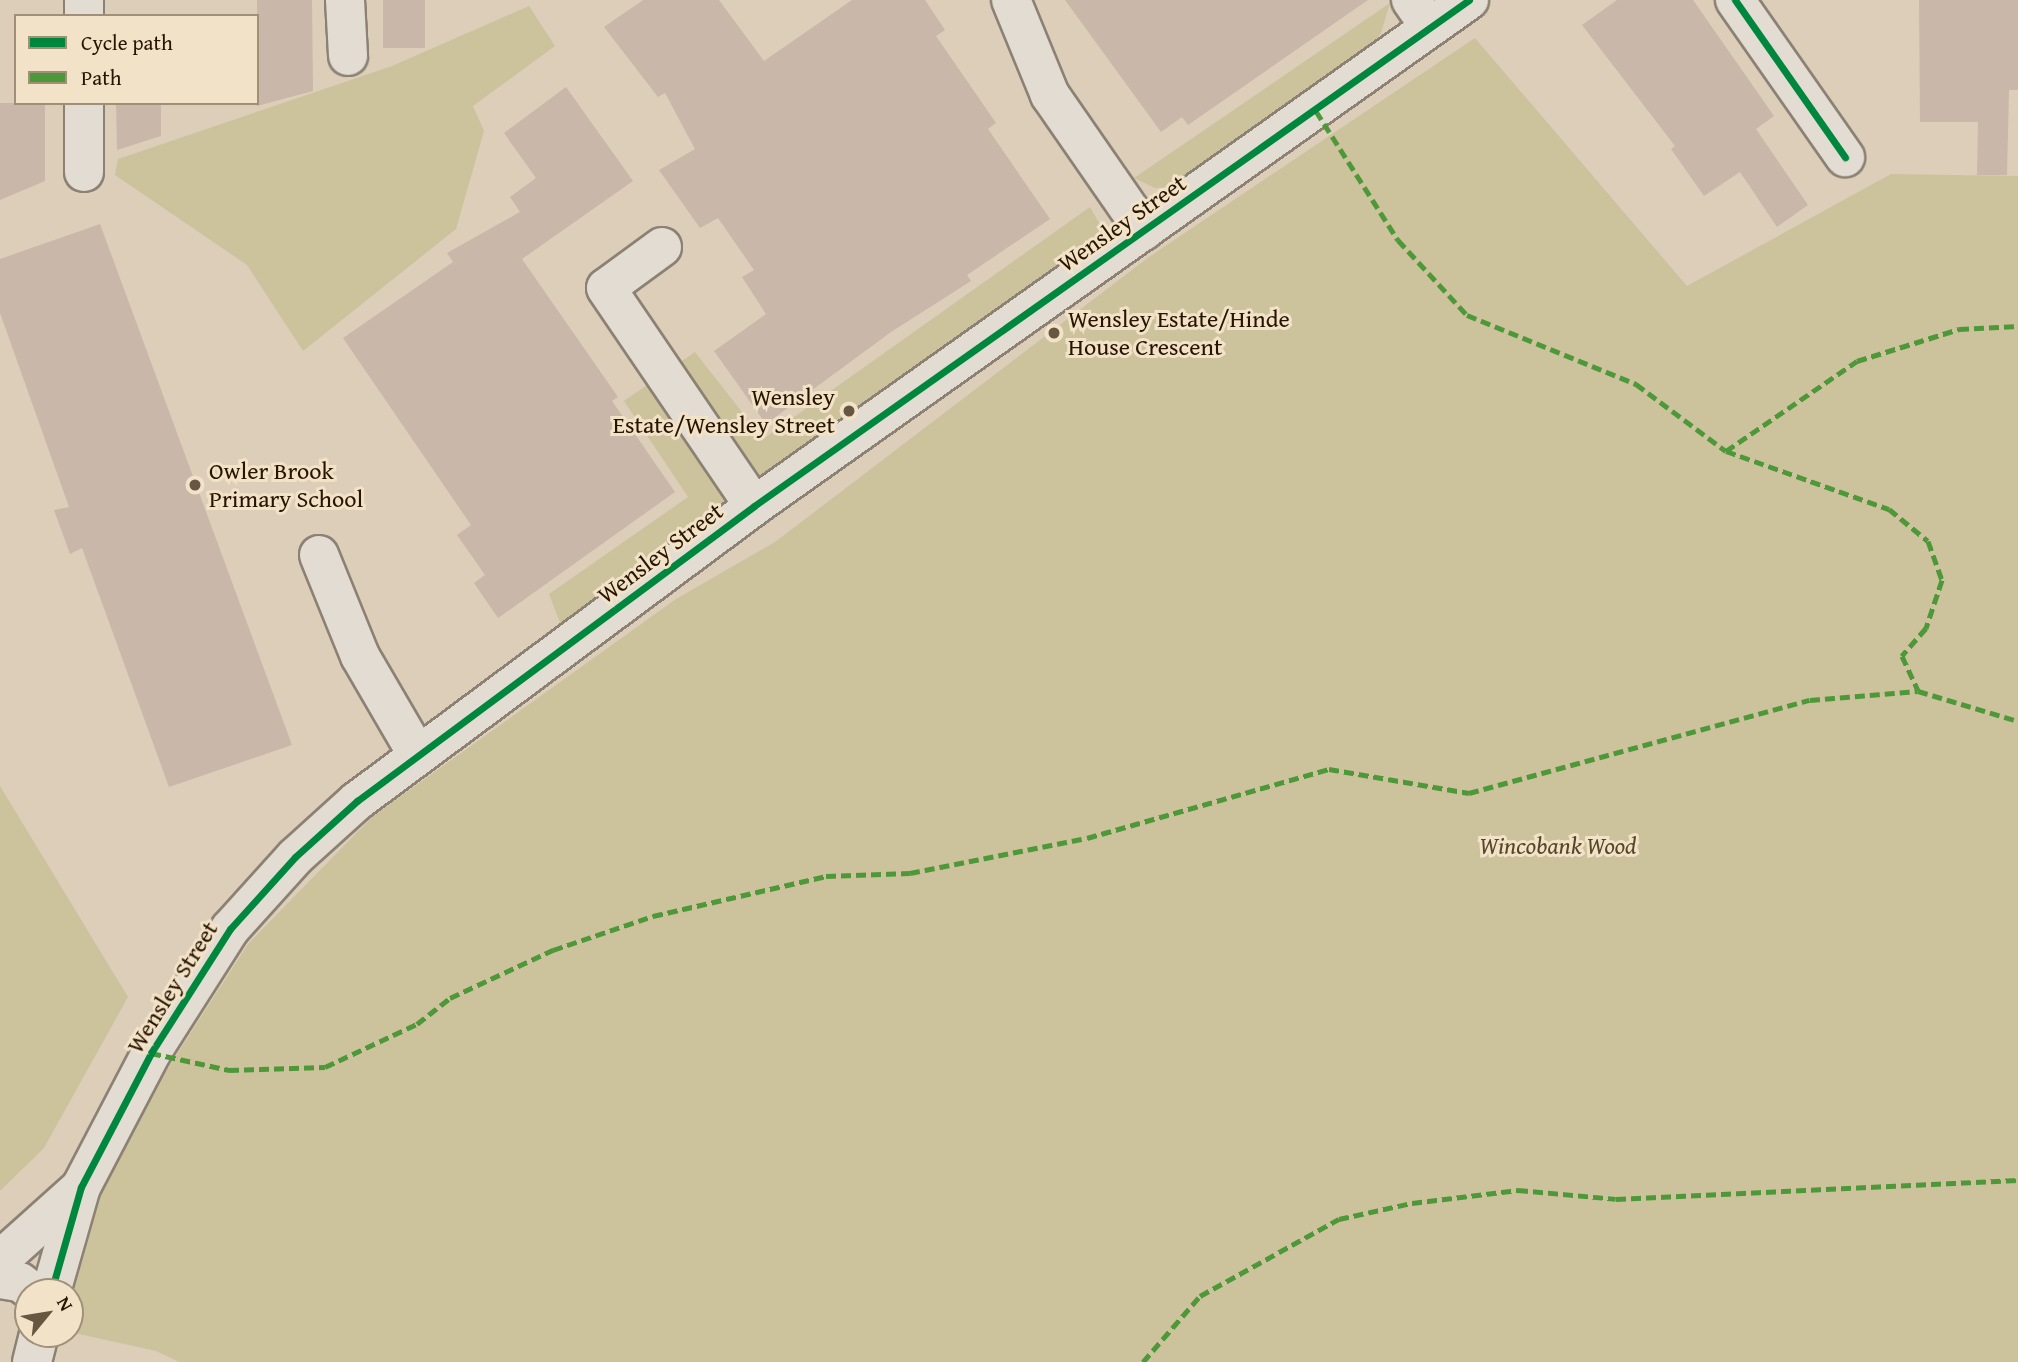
<!DOCTYPE html>
<style>
body{margin:0}
#map{position:relative;width:2018px;height:1362px;overflow:hidden;background:#dcceb9;font-family:"Gentium Book Plus",serif}
div>[style]{position:absolute}
.green>*{inset:0;background:#ccc39c}
.building>*{inset:0;background:#c9b7aa;transform-origin:0 0}
.roads{filter:drop-shadow(2px 0 #8c8173) drop-shadow(-2px 0 #8c8173) drop-shadow(0 2px #8c8173) drop-shadow(0 -2px #8c8173)}
.minor>*{height:38px;margin:-19px;padding:0 19px;transform-origin:19px;border-radius:19px;background:#e3dcd2}
.quiet>*{height:5px;margin-top:-2.5px;transform-origin:0;background:repeating-linear-gradient(90deg,#4e9839 0 10px,transparent 0 15px)}
.cycleway>*{height:7px;margin:-3.5px;padding:0 3.5px;transform-origin:3.5px;border-radius:3.5px;background:#00873e}
.dots>*{width:19px;height:19px;translate:-50% -50%;box-sizing:border-box;border:4px solid #f2e2c8;border-radius:50%}
span{translate:-50% -50%;white-space:nowrap;text-align:center;line-height:1.15;-webkit-text-stroke:6px #f2e2c8;paint-order:stroke}
.street-label{font-size:24px;color:#281500}
.poi-label{font-size:24px;color:#281500}
.left{translate:0 -50%;text-align:left}
.right{translate:-100% -50%;text-align:right}
.park-label{font-size:24px;color:#554728;font-style:italic}
.legend{position:absolute;left:14px;top:14px;width:245px;height:91px;box-sizing:border-box;background:#f2e2c8;border:2px solid #a19078;margin:0;padding:9px 12px;list-style:none;font-size:21px;color:#281500}
.legend li{display:flex;align-items:center;gap:14px;height:35px}
.legend b{width:35px;border:2px solid #a19078}
.north{position:absolute;left:14px;top:1278px;width:70px;height:70px;box-sizing:border-box;background:#f2e2c8;border:2px solid #a19078;border-radius:50%;rotate:60deg;font-size:19px;font-weight:700;line-height:28px;text-align:center;color:#281500}
.north::after{content:'';display:block;margin:auto;width:24px;height:32px;background:#675641;clip-path:polygon(50% 0,100% 100%,50% 72%,0 100%)}
</style>
<div id="map">
<div class="green">
<div style="clip-path:polygon(1390px 3px,1381px 33px,1370px 48px,1173px 187px,1155px 188px,1134px 178px)"></div>
<div style="clip-path:polygon(529px 6px,555px 46px,473px 106px,484px 131px,456px 229px,303px 351px,247px 265px,115px 175px,118px 159px,392px 66px)"></div>
<div style="clip-path:polygon(1475px 38px,1687px 286px,1891px 174px,2018px 176px,2018px 1362px,179px 1362px,156px 1351px,70px 1332px,77px 1242px,128px 1130px,248px 944px,373px 816px,676px 599px,775px 542px,1149px 257px)"></div>
<div style="clip-path:polygon(1090px 207px,1105px 233px,1093px 250px,562px 628px,549px 594px,688px 497px,624px 401px,695px 352px,763px 439px)"></div>
<div style="clip-path:polygon(0 786px,128px 997px,44px 1148px,0 1191px)"></div>
</div>
<div class="building">
<div style="clip-path:polygon(257px 0,312px 0,313px 91px,257px 106px)"></div>
<div style="left:383px;top:0;width:42px;height:48px"></div>
<div style="clip-path:polygon(643px 0,719px 0,764px 61px,852px 0,925px 0,945px 30px,936px 36px,996px 123px,988px 129px,1050px 219px,967px 275px,971px 281px,891px 332px,766px 424px,714px 351px,766px 314px,742px 277px,754px 270px,718px 218px,700px 228px,659px 170px,695px 149px,665px 93px,658px 97px,604px 27px)"></div>
<div style="clip-path:polygon(1065px 0,1368px 0,1188px 125px,1182px 117px,1161px 132px)"></div>
<div style="clip-path:polygon(1617px 0,1693px 0,1774px 116px,1756px 129px,1808px 205px,1777px 227px,1740px 172px,1704px 196px,1671px 149px,1675px 146px,1582px 25px)"></div>
<div style="clip-path:polygon(1919px 0,2018px 0,2018px 90px,2009px 90px,2007px 175px,1977px 175px,1978px 122px,1920px 122px)"></div>
<div style="clip-path:polygon(566px 87px,633px 181px,522px 259px,618px 397px,612px 401px,675px 492px,498px 618px,474px 583px,485px 575px,457px 535px,471px 525px,343px 338px,453px 262px,447px 253px,520px 212px,510px 197px,536px 178px,504px 133px)"></div>
<div style="clip-path:polygon(0 103px,45px 103px,45px 181px,0 200px)"></div>
<div style="clip-path:polygon(116px 103px,161px 103px,161px 136px,117px 150px)"></div>
<div style="clip-path:polygon(100px 224px,292px 745px,169px 787px,82px 548px,70px 554px,54px 510px,69px 507px,0 313px,0 259px)"></div>
</div>
<div class="roads">
<div class="minor">
<div style="left:345px;top:0;width:56px;rotate:86.9deg"></div>
<div style="left:1011px;top:0;width:103px;rotate:67.7deg"></div>
<div style="left:1050px;top:95px;width:165px;rotate:55.3deg"></div>
<div style="left:1411px;top:0;width:33px;rotate:55deg"></div>
<div style="left:1735px;top:0;width:192px;rotate:55deg"></div>
<div style="left:84px;top:16px;width:16px;rotate:-90deg"></div>
<div style="left:84px;top:172px;width:69px;rotate:-90deg"></div>
<div style="left:662px;top:247px;width:69px;rotate:143.8deg"></div>
<div style="left:606px;top:288px;width:263px;rotate:55.8deg"></div>
<div style="left:319px;top:555px;width:109px;rotate:67.9deg"></div>
<div style="left:360px;top:656px;width:113px;rotate:59.8deg"></div>
<div style="left:0;top:1260px;width:106px;rotate:-41.9deg"></div>
<div style="left:0;top:1279px;width:20px;rotate:9deg"></div>
<div style="left:20px;top:1282px;width:16px;rotate:38deg"></div>
<div style="left:51px;top:1292px;width:109px;rotate:-74.1deg"></div>
<div style="left:81px;top:1187px;width:151px;rotate:-62.4deg"></div>
<div style="left:151px;top:1053px;width:147px;rotate:-57.5deg"></div>
<div style="left:230px;top:929px;width:97px;rotate:-47.9deg"></div>
<div style="left:295px;top:857px;width:84px;rotate:-42.1deg"></div>
<div style="left:357px;top:801px;width:495px;rotate:-36.6deg"></div>
<div style="left:754px;top:506px;width:876px;rotate:-35.29deg"></div>
<div style="left:32px;top:1362px;width:29px;rotate:-76deg"></div>
</div>
</div>
<div class="quiet">
<div style="left:1316px;top:111px;width:153px;rotate:57.6deg"></div>
<div style="left:1398px;top:240px;width:102px;rotate:47.4deg"></div>
<div style="left:1467px;top:315px;width:183px;rotate:22.2deg"></div>
<div style="left:1636px;top:384px;width:112px;rotate:36.7deg"></div>
<div style="left:1726px;top:451px;width:173px;rotate:19.6deg"></div>
<div style="left:1889px;top:509px;width:50px;rotate:39.4deg"></div>
<div style="left:1928px;top:541px;width:41px;rotate:70.3deg"></div>
<div style="left:1942px;top:580px;width:51px;rotate:108.4deg"></div>
<div style="left:1926px;top:628px;width:37px;rotate:131deg"></div>
<div style="left:1902px;top:656px;width:38px;rotate:65deg"></div>
<div style="left:1918px;top:691px;width:104px;rotate:16.7deg"></div>
<div style="left:1726px;top:451px;width:159px;rotate:-34.5deg"></div>
<div style="left:1857px;top:361px;width:107px;rotate:-17.4deg"></div>
<div style="left:1959px;top:329px;width:59px;rotate:-2.9deg"></div>
<div style="left:151px;top:1053px;width:80px;rotate:12.3deg"></div>
<div style="left:229px;top:1070px;width:96px;rotate:-1.8deg"></div>
<div style="left:325px;top:1067px;width:102px;rotate:-25.1deg"></div>
<div style="left:417px;top:1024px;width:42px;rotate:-38.2deg"></div>
<div style="left:450px;top:998px;width:114px;rotate:-25deg"></div>
<div style="left:553px;top:950px;width:106px;rotate:-18.8deg"></div>
<div style="left:653px;top:916px;width:178px;rotate:-13deg"></div>
<div style="left:826px;top:876px;width:84px;rotate:-2deg"></div>
<div style="left:910px;top:873px;width:180px;rotate:-11.2deg"></div>
<div style="left:1087px;top:838px;width:252px;rotate:-15.9deg"></div>
<div style="left:1329px;top:769px;width:142px;rotate:9.7deg"></div>
<div style="left:1469px;top:793px;width:353px;rotate:-15.3deg"></div>
<div style="left:1810px;top:700px;width:108px;rotate:-4.8deg"></div>
<div style="left:1143px;top:1362px;width:87px;rotate:-49.2deg"></div>
<div style="left:1200px;top:1296px;width:159px;rotate:-29deg"></div>
<div style="left:1339px;top:1219px;width:75px;rotate:-12.4deg"></div>
<div style="left:1412px;top:1203px;width:107px;rotate:-7deg"></div>
<div style="left:1518px;top:1190px;width:98px;rotate:5.2deg"></div>
<div style="left:1616px;top:1199px;width:402px;rotate:-2.7deg"></div>
</div>
<div class="cycleway">
<div style="left:1735px;top:0;width:192px;rotate:55deg"></div>
<div style="left:51px;top:1292px;width:109px;rotate:-74.1deg"></div>
<div style="left:81px;top:1187px;width:151px;rotate:-62.4deg"></div>
<div style="left:151px;top:1053px;width:147px;rotate:-57.5deg"></div>
<div style="left:230px;top:929px;width:97px;rotate:-47.9deg"></div>
<div style="left:295px;top:857px;width:84px;rotate:-42.1deg"></div>
<div style="left:357px;top:801px;width:495px;rotate:-36.6deg"></div>
<div style="left:754px;top:506px;width:876px;rotate:-35.29deg"></div>
</div>
<div class="dots">
<div style="left:1054px;top:333px;background:#675641"></div>
<div style="left:849px;top:411px;background:#675641"></div>
<div style="left:195px;top:485px;background:#675641"></div>
</div>
<div class="street-label">
<span style="left:1122px;top:223px;rotate:-35deg">Wensley Street</span>
<span style="left:660px;top:553px;rotate:-37deg">Wensley Street</span>
<span style="left:172px;top:987px;rotate:-58deg">Wensley Street</span>
</div>
<div class="poi-label">
<span class="left" style="left:1068px;top:333px">Wensley Estate/Hinde<br>House Crescent</span>
<span class="right" style="left:835px;top:411px">Wensley<br>Estate/Wensley Street</span>
<span class="left" style="left:209px;top:485px">Owler Brook<br>Primary School</span>
</div>
<div class="park-label">
<span style="left:1558px;top:846px">Wincobank Wood</span>
</div>
<ul class="legend">
<li><b style="height:9px;background:#00873e"></b>Cycle path</li>
<li><b style="height:9px;background:#4e9839"></b>Path</li>
</ul>
<div class="north">N</div>
</div>
